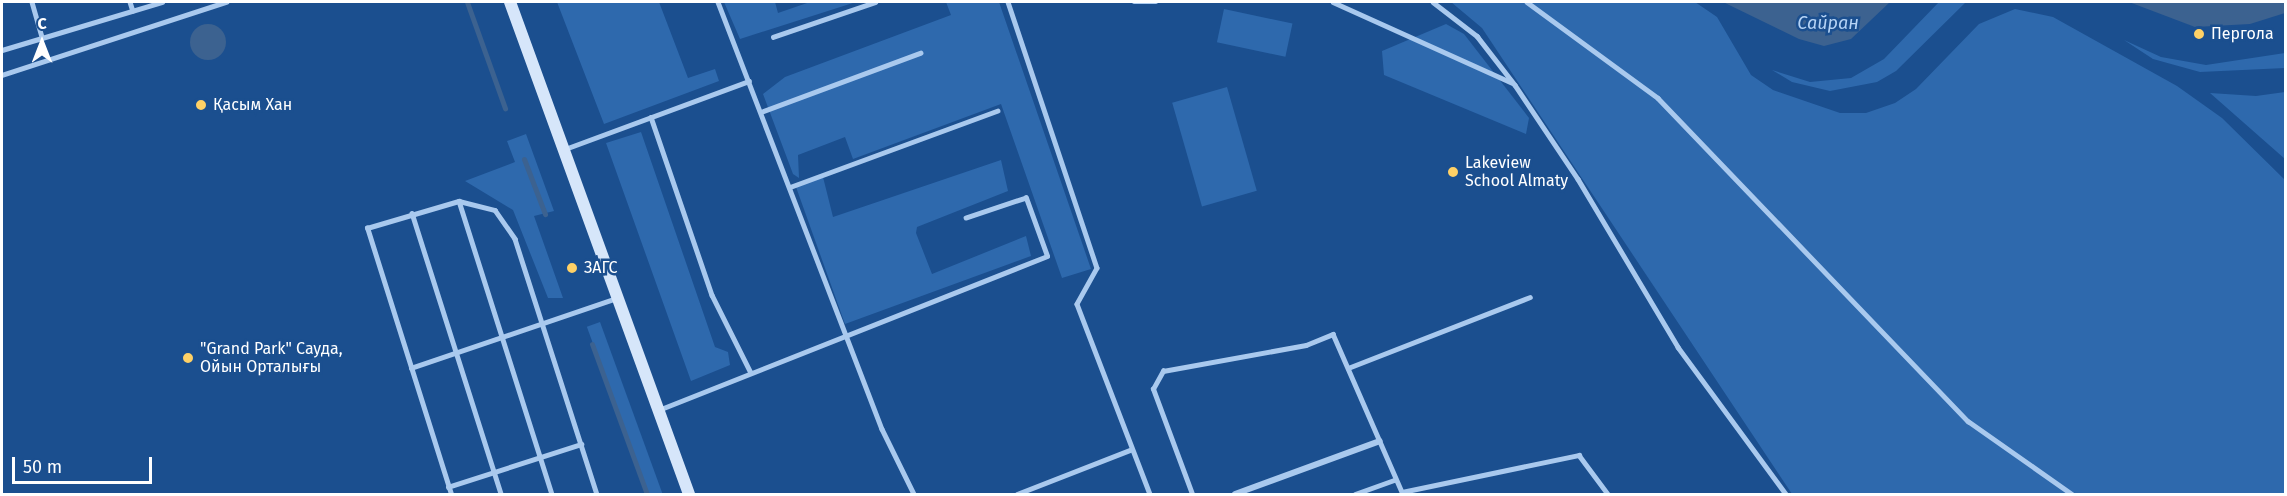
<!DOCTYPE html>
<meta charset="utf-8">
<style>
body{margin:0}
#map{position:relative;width:2287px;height:496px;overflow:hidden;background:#1b4f8f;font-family:"Fira Sans",sans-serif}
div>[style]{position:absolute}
.green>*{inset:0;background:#2e69ad;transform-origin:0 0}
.water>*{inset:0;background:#3c6290}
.round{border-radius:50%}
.stream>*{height:5px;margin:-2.5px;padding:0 2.5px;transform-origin:2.5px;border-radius:2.5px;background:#3c6290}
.service>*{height:4.5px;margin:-2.25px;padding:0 2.25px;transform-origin:2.25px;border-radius:2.25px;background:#a9c9ee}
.minor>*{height:6px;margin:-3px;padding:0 3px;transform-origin:3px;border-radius:3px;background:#a9c9ee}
.secondary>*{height:12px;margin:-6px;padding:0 6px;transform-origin:6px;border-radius:6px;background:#d6e6fa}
.dots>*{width:16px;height:16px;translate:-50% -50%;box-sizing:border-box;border:3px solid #1b4f8f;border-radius:50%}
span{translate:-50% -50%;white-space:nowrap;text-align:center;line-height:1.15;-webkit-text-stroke:5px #1b4f8f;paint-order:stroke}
.poi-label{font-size:16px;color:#fff}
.left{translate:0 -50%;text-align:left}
.water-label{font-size:18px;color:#b5d3f5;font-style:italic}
.frame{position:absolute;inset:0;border:3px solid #fff;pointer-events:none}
.north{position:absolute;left:12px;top:12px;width:60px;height:60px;-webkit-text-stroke:4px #1b4f8f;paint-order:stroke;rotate:0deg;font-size:16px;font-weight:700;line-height:24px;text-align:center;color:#fff}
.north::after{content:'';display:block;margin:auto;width:21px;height:27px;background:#fff;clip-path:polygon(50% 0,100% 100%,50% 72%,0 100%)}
.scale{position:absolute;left:12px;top:457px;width:140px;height:27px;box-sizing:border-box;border:3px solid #fff;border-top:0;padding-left:8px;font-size:18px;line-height:21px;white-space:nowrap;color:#fff;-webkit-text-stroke:4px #1b4f8f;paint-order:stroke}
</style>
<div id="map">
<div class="green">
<div style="clip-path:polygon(557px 2px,659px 2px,688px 78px,715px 69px,719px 81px,604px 124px)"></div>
<div style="clip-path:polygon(724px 2px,775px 2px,778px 13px,810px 2px,856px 2px,740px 39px)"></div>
<div style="clip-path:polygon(946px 2px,999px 2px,1091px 269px,1062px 278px,1001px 104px,853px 159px,845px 137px,798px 155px,799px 178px,793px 174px,763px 94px,785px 77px,951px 15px)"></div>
<div style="clip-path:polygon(1451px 2px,1695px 2px,1717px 17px,1751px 75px,1773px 90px,1840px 113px,1866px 113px,1895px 103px,1916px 89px,1979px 24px,2015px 9px,2053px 17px,2177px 86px,2222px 118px,2285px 180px,2285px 494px,1792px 494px,1482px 28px)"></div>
<div style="clip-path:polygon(1939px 2px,1966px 2px,1896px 71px,1877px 82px,1830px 91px,1792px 82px,1772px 70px,1810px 82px,1851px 78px,1884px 59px)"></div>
<div style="left:1224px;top:9px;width:70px;height:34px;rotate:12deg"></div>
<div style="clip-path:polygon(1446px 24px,1464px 34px,1529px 118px,1526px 134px,1384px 75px,1382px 51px)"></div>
<div style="clip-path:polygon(2124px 40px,2161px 57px,2206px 65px,2285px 53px,2285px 68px,2200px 72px,2153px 59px)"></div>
<div style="left:1227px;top:87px;width:108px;height:57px;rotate:74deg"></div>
<div style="clip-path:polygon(2285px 92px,2285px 159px,2210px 93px,2256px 96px)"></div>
<div style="clip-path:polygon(641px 132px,715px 347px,728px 352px,730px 365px,691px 381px,606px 143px)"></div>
<div style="clip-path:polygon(526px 134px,554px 211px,534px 216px,563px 298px,548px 298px,513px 210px,465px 181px,515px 162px,507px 141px)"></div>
<div style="clip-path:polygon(1001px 160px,1008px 191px,917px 227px,916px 233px,932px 274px,1026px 236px,1031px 256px,845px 324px,796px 187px,823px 177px,833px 217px)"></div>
<div style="left:600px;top:322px;width:183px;height:14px;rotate:70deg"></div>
</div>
<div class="water">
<div style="clip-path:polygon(1723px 2px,1890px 2px,1851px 39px,1824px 46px,1799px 39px)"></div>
<div style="clip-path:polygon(2129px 2px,2285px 2px,2285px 13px,2250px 24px,2195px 27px)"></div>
<div class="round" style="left:190px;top:24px;width:36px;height:36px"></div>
</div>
<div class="stream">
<div style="left:467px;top:2px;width:113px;rotate:70.3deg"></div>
<div style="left:524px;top:159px;width:59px;rotate:69.1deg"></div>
<div style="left:592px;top:344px;width:160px;rotate:69.9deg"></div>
</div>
<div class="service">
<div style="left:32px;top:2px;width:37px;rotate:74deg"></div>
<div style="left:130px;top:2px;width:9px;rotate:72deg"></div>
<div style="left:718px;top:2px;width:457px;rotate:69deg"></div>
<div style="left:882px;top:429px;width:72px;rotate:63.8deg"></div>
<div style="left:1008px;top:2px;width:280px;rotate:71.5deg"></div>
<div style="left:1097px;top:268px;width:41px;rotate:119.1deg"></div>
<div style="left:1077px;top:304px;width:204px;rotate:69deg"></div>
<div style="left:1134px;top:2px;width:22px"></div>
<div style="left:1333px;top:2px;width:196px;rotate:24.3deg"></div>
<div style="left:1433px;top:2px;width:56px;rotate:37.7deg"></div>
<div style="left:1477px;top:36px;width:62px;rotate:52.2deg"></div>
<div style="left:1515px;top:85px;width:113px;rotate:56.2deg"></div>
<div style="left:1578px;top:179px;width:196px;rotate:59.2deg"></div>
<div style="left:1678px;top:347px;width:182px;rotate:53.7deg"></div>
<div style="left:1527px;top:2px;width:162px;rotate:36.2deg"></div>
<div style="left:1658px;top:98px;width:448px;rotate:46.2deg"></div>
<div style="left:1968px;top:421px;width:127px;rotate:35.1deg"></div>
<div style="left:773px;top:37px;width:108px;rotate:-18.9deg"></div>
<div style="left:2px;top:50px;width:167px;rotate:-16.7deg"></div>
<div style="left:2px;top:75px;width:236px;rotate:-18.1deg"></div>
<div style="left:761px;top:112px;width:170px;rotate:-20.4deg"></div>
<div style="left:651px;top:117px;width:188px;rotate:71.1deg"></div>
<div style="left:712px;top:295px;width:87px;rotate:63.4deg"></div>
<div style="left:565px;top:149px;width:196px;rotate:-20.3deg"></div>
<div style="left:790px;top:187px;width:221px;rotate:-20.2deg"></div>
<div style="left:459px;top:201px;width:307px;rotate:72.4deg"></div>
<div style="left:412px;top:213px;width:295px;rotate:72.4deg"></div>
<div style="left:411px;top:368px;width:218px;rotate:-18.8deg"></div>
<div style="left:1348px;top:368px;width:195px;rotate:-21.3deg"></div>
<div style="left:661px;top:409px;width:415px;rotate:-21.6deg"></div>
<div style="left:1047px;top:256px;width:62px;rotate:-109.9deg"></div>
<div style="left:1026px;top:198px;width:63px;rotate:161.6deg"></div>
<div style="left:448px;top:487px;width:140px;rotate:-17.9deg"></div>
<div style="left:1402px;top:492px;width:181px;rotate:-11.8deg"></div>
<div style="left:1579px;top:455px;width:49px;rotate:53.4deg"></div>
<div style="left:451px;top:494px;width:279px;rotate:-107.5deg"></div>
<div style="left:367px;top:228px;width:96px;rotate:-16.4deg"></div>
<div style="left:459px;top:201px;width:37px;rotate:14deg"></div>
<div style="left:495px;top:210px;width:35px;rotate:55deg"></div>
<div style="left:515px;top:239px;width:268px;rotate:72.2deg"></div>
<div style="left:1017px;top:494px;width:121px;rotate:-21.3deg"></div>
<div style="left:1192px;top:494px;width:112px;rotate:-110.4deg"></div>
<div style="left:1153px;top:389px;width:21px;rotate:-61deg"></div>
<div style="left:1163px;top:371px;width:145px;rotate:-10.3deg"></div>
<div style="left:1306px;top:345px;width:29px;rotate:-22deg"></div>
<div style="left:1333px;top:334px;width:175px;rotate:66.4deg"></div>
<div style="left:1355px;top:494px;width:41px;rotate:-19.7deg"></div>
</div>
<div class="minor">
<div style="left:1235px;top:494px;width:154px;rotate:-20.1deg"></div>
</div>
<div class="secondary">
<div style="left:510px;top:2px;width:524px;rotate:70.01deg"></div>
</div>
<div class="dots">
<div style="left:2199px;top:34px;background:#ffd166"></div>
<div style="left:201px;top:105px;background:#ffd166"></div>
<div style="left:1453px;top:172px;background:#ffd166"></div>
<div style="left:572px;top:268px;background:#ffd166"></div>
<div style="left:188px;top:358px;background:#ffd166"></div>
</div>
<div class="poi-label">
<span class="left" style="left:2211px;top:34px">Пергола</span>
<span class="left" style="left:213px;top:105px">Қасым Хан</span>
<span class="left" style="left:1465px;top:172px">Lakeview<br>School Almaty</span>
<span class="left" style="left:584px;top:268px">ЗАГС</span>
<span class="left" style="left:200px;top:358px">"Grand Park" Сауда,<br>Ойын Орталығы</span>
</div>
<div class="water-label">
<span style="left:1828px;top:23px">Сайран</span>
</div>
<div class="frame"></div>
<div class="north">С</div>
<div class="scale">50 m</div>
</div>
